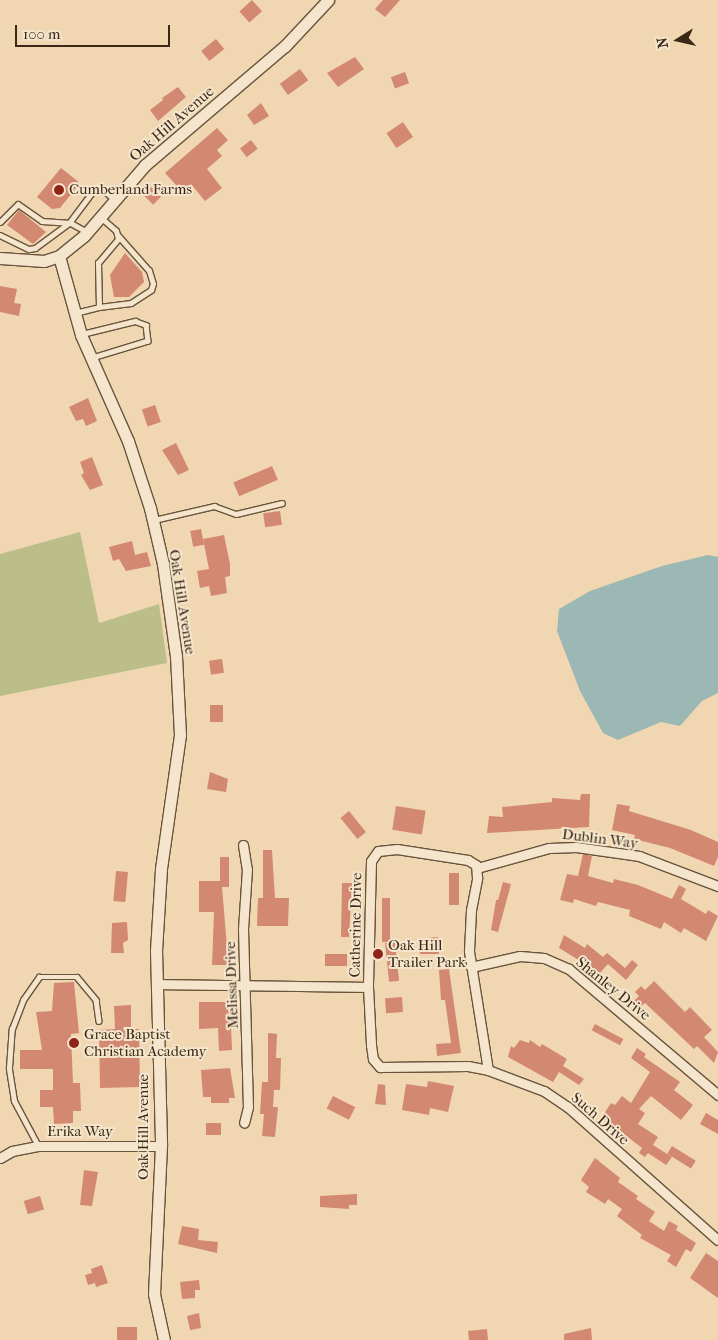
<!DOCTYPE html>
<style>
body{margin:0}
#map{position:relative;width:718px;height:1340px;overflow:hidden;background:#f0d7b2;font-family:"IM FELL French Canon",serif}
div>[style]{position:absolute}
.green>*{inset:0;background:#bcbe8a}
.water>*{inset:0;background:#9cb8b4}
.building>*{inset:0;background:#d38871;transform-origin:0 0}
.roads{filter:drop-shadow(1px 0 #68543c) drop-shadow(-1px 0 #68543c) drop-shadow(0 1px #68543c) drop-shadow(0 -1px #68543c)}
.lane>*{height:4.5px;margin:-2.25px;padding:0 2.25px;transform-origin:2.25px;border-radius:2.25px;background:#f5e5cd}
.street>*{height:9px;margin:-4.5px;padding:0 4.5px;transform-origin:4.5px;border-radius:4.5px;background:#f5e5cd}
.secondary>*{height:11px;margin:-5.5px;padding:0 5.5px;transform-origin:5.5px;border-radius:5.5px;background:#f5e5cd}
.dots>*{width:14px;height:14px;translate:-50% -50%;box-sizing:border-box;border:2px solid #f5e5cd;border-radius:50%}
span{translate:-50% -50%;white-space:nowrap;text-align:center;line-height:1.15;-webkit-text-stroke:4px #f5e5cd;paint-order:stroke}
.street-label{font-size:15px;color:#3a2815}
.poi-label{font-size:15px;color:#3a2815}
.left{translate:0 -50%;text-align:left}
.north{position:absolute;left:653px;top:15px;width:50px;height:50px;-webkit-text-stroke:4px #f5e5cd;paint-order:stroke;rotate:260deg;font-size:14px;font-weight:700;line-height:20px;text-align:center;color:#3a2815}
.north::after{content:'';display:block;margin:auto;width:18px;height:22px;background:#3a2815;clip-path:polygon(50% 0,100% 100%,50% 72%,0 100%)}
.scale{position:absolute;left:15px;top:25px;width:155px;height:22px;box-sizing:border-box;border:2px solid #3a2815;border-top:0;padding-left:6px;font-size:15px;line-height:18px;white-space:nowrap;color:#3a2815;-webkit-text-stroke:4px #f5e5cd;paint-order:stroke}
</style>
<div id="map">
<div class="green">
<div style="clip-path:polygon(80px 532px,99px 623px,159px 604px,167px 663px,0 696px,0 554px)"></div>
</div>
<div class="water">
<div style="clip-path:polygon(708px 555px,718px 557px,718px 693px,702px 701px,680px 726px,661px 722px,618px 740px,603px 733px,580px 691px,557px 631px,559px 609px,590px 591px,662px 566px)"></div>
</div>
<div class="building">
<div style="left:252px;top:0;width:15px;height:17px;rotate:48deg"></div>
<div style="clip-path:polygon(383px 0,400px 0,385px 17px,375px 9px)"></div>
<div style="left:216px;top:39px;width:13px;height:19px;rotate:51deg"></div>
<div style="clip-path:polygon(355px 57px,364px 69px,338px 87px,327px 73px)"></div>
<div style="left:300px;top:69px;width:14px;height:25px;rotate:54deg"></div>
<div style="left:405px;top:72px;width:12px;height:15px;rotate:70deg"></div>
<div style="clip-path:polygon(178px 87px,186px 97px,158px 121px,150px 110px,163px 100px,162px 98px)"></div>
<div style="clip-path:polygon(261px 103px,269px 116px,254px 125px,247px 115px)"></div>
<div style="left:403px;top:122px;width:18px;height:20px;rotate:56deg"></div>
<div style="clip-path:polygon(217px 128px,228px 140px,217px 150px,222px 156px,207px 169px,222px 188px,205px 201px,191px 184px,184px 190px,179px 184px,177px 186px,165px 173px)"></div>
<div style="left:251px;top:140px;width:11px;height:14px;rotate:52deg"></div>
<div style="clip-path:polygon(61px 168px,80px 183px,60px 208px,52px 209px,37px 197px)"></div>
<div style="left:151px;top:187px;width:14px;height:11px;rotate:45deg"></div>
<div style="clip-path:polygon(19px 210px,46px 232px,33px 244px,7px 225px)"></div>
<div style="clip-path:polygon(125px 253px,142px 272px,144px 282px,129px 297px,114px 297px,110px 275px)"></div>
<div style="clip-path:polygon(0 286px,17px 289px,14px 303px,21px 304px,19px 316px,0 312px)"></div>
<div style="clip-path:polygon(88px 398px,97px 421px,86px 426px,83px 419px,76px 421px,69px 407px)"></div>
<div style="left:155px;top:405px;width:18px;height:14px;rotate:71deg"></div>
<div style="clip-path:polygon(176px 443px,189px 470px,178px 475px,162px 450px)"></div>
<div style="clip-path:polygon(92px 457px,103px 485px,90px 490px,81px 475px,84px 473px,80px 462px)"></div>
<div style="left:272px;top:466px;width:15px;height:42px;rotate:67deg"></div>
<div style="left:280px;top:511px;width:14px;height:17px;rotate:82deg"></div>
<div style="left:201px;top:529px;width:16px;height:11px;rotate:79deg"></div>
<div style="clip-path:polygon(224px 535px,230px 564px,230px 576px,225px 577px,227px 593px,211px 596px,209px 586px,200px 588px,197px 571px,209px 569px,203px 539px)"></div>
<div style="clip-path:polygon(132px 541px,135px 555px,147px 552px,151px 566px,126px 571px,119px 559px,113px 561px,109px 547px)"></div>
<div style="left:222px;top:659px;width:14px;height:13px;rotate:82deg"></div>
<div style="left:210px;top:705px;width:13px;height:17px"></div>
<div style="clip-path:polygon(210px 772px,228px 779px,226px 792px,207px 789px)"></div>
<div style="clip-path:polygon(581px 794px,590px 794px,589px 827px,487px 833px,489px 816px,503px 817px,502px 807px,552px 802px,552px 798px,580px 800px)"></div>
<div style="clip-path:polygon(617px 804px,630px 806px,629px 811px,691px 830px,718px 842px,718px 857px,714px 866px,670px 848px,634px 839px,635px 835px,612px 830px)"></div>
<div style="left:396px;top:806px;width:30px;height:24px;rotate:9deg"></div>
<div style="left:349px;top:811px;width:27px;height:11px;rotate:51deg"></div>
<div style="clip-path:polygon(263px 850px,272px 850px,275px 898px,289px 898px,288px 926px,257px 926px,258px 898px,263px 898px)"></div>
<div style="clip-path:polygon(583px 854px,592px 856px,588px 876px,613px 883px,614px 879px,638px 885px,672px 899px,679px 885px,686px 889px,681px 899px,706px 914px,708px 910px,718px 916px,706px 941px,684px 928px,681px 933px,664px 922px,661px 929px,629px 916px,630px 910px,598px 902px,596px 906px,574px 899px,573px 903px,560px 900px,567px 874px,578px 876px)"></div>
<div style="clip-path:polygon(220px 857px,229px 857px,229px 887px,222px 887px,228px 959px,226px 965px,212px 965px,214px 912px,199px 912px,199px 881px,220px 881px)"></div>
<div style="left:116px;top:871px;width:12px;height:30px;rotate:5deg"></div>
<div style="left:449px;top:873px;width:10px;height:32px"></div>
<div style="clip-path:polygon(503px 882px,511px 884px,498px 932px,491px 930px,496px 900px,498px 900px)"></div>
<div style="clip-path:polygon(342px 883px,352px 883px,349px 937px,341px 937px)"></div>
<div style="left:382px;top:898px;width:8px;height:44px"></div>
<div style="clip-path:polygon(127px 922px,128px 940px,123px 943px,124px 953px,111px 953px,112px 923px)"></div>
<div style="clip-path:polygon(564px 935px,585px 948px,587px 944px,603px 957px,607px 953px,625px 968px,632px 960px,638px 965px,626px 980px,608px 964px,600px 973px,559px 948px)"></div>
<div style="clip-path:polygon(438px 937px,439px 954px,420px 954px,418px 939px)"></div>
<div style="left:395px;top:942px;width:39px;height:10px;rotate:84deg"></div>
<div style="left:325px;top:954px;width:22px;height:12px"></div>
<div style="clip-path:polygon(449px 969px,461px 1053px,437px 1056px,436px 1044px,451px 1043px,445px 1000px,441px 1000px,439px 970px)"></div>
<div style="clip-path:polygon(654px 981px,685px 1012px,690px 1007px,712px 1030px,704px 1037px,718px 1052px,714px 1063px,697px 1046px,694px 1049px,645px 1003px,640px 1007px,634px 1001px,639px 996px,635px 992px,641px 986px,645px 990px)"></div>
<div style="clip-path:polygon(74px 982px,79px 1033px,71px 1034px,73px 1083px,80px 1083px,81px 1111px,73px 1111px,73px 1123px,54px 1124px,53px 1107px,40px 1107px,40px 1090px,53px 1090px,53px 1069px,20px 1069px,20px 1050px,42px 1050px,36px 1012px,52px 1011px,54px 983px)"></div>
<div style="left:402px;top:997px;width:15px;height:17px;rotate:86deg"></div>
<div style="clip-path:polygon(199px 1002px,230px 1002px,232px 1050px,219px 1051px,218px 1028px,199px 1029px)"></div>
<div style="clip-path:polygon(131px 1005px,131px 1029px,139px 1029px,140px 1087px,100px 1088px,99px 1030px,115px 1029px,114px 1006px)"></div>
<div style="left:595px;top:1024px;width:32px;height:7px;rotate:28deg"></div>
<div style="clip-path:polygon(268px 1033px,277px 1034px,276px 1058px,281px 1058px,280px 1090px,274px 1090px,273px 1107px,278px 1107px,275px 1137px,262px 1136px,264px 1114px,260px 1114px,262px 1082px,268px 1082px)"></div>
<div style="clip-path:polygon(520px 1040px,529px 1043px,530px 1040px,540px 1047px,542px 1044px,567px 1059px,563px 1066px,584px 1079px,579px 1085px,559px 1072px,553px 1082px,508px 1057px,511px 1046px,514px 1048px)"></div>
<div style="clip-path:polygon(637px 1048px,646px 1054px,644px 1057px,680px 1082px,674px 1090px,693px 1105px,681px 1120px,651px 1096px,639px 1109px,645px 1113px,638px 1124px,658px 1137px,653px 1145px,672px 1157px,666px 1165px,648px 1153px,645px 1157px,639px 1153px,642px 1148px,602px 1117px,611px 1103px,615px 1105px,622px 1096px,631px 1103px,650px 1072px,631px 1058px)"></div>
<div style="clip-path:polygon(230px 1068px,235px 1098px,229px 1098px,229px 1103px,211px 1103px,211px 1097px,203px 1097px,201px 1070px)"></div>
<div style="clip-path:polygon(428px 1081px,454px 1086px,448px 1112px,430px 1108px,429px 1115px,402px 1110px,406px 1084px,427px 1087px)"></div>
<div style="clip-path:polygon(378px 1084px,385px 1085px,386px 1105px,375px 1104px)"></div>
<div style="left:333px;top:1096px;width:25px;height:14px;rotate:27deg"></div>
<div style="clip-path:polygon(706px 1113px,718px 1120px,718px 1134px,700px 1124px)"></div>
<div style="left:206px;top:1123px;width:15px;height:12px"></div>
<div style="left:672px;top:1146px;width:28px;height:9px;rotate:32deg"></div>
<div style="clip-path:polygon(595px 1158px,620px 1178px,618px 1182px,638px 1196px,636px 1199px,655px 1212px,649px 1221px,664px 1231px,669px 1221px,678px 1226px,676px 1230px,696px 1243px,691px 1252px,686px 1249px,676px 1267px,667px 1261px,671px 1255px,640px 1238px,642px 1235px,617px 1216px,622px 1209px,608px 1199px,605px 1204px,586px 1192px,589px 1187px,581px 1180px)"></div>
<div style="clip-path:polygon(84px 1170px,98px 1172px,92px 1206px,80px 1205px)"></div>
<div style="clip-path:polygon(357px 1194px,357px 1205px,349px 1205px,349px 1209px,320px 1207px,320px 1196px)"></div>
<div style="left:40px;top:1196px;width:14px;height:17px;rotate:73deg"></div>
<div style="clip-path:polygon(182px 1226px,199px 1229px,198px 1240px,218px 1242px,217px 1253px,178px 1244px)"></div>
<div style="clip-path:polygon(706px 1253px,718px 1261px,718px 1298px,690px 1278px)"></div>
<div style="clip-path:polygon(102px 1265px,108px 1283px,96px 1287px,95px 1283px,88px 1285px,85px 1275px,92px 1273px,91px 1269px)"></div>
<div style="clip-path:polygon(199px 1280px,200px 1290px,195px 1290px,195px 1298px,182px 1299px,180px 1282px)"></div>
<div style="clip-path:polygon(199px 1313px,201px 1328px,190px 1330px,187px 1316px)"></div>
<div style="left:137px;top:1327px;width:13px;height:20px;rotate:90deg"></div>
<div style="clip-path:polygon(591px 1328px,592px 1340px,564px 1340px,564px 1334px)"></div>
<div style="clip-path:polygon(487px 1329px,488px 1340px,469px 1340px,468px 1331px)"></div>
</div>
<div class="roads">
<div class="lane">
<div style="left:0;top:222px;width:25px;rotate:-45deg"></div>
<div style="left:18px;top:204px;width:29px;rotate:35deg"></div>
<div style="left:42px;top:221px;width:29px;rotate:4deg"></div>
<div style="left:71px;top:223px;width:18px;rotate:29deg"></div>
<div style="left:0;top:235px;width:32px;rotate:26deg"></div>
<div style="left:29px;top:249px;width:6px;rotate:-9deg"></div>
<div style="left:35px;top:248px;width:42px;rotate:-36.3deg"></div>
<div style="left:69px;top:223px;width:40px;rotate:-53deg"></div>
<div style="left:93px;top:191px;width:9px;rotate:-21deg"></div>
<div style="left:101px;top:188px;width:17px;rotate:40deg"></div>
<div style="left:99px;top:307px;width:32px;rotate:-7deg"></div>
<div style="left:131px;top:303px;width:24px;rotate:-33deg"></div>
<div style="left:151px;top:290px;width:6px;rotate:-72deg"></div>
<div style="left:153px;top:284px;width:14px;rotate:-107deg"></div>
<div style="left:149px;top:271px;width:47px;rotate:-131.5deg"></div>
<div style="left:75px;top:313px;width:25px;rotate:-14deg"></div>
<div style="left:99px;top:307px;width:44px;rotate:-91.3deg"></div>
<div style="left:98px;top:263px;width:31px;rotate:-50deg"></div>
<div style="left:118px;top:239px;width:8px;rotate:-104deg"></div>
<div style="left:116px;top:231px;width:20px;rotate:-139deg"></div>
<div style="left:82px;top:334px;width:55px;rotate:-13.8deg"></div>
<div style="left:135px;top:321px;width:12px;rotate:20deg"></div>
<div style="left:146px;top:325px;width:16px;rotate:83deg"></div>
<div style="left:148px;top:341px;width:59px;rotate:163.1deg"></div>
<div style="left:154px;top:520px;width:62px;rotate:-13.1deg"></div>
<div style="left:214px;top:506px;width:23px;rotate:20deg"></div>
<div style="left:236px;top:514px;width:47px;rotate:-13.4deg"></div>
<div style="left:38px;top:1146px;width:51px;rotate:-118.1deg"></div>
<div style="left:14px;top:1101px;width:33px;rotate:-99deg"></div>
<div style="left:9px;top:1068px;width:39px;rotate:-86deg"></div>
<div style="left:12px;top:1029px;width:31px;rotate:-69deg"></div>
<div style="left:23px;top:1000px;width:28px;rotate:-55deg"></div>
<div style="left:39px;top:977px;width:38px"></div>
<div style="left:77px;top:977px;width:30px;rotate:50deg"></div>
<div style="left:96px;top:1000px;width:21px;rotate:82deg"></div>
</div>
<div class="street">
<div style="left:243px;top:845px;width:24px;rotate:81deg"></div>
<div style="left:247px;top:869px;width:60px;rotate:93.8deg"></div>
<div style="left:243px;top:929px;width:178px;rotate:88.4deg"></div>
<div style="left:248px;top:1107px;width:16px;rotate:104deg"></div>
<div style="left:477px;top:868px;width:75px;rotate:-15.5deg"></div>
<div style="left:549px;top:848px;width:27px;rotate:-2deg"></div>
<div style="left:576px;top:847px;width:64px;rotate:8.1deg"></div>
<div style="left:639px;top:856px;width:85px;rotate:20.8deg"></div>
<div style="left:471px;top:967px;width:50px;rotate:-12.7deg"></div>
<div style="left:520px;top:956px;width:24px;rotate:5deg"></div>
<div style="left:544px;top:958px;width:27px;rotate:24deg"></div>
<div style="left:569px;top:969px;width:195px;rotate:40.2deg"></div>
<div style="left:157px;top:984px;width:211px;rotate:0.8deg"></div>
<div style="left:488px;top:1070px;width:121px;rotate:-99.1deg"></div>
<div style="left:469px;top:951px;width:41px;rotate:-87.2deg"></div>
<div style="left:471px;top:910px;width:33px;rotate:-79deg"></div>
<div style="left:477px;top:878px;width:13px;rotate:-94deg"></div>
<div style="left:476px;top:865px;width:9px;rotate:-148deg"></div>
<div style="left:468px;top:860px;width:72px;rotate:-171.2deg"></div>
<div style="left:397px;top:849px;width:19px;rotate:174deg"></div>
<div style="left:378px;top:851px;width:12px;rotate:125deg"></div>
<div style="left:371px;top:861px;width:126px;rotate:91.4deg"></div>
<div style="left:368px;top:987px;width:58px;rotate:87deg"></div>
<div style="left:371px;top:1045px;width:14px;rotate:82deg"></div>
<div style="left:373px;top:1059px;width:11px;rotate:49deg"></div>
<div style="left:380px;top:1067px;width:88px;rotate:-0.7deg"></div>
<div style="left:468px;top:1066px;width:20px;rotate:11deg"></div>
<div style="left:488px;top:1070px;width:60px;rotate:20.6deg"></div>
<div style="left:544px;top:1091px;width:29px;rotate:34deg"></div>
<div style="left:568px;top:1107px;width:200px;rotate:41.6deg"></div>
<div style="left:0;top:1158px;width:14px;rotate:-30deg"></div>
<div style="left:12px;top:1151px;width:26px;rotate:-11deg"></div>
<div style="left:38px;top:1146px;width:123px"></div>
</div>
<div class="secondary">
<div style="left:59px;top:256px;width:82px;rotate:74.4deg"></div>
<div style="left:81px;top:335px;width:116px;rotate:66.1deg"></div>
<div style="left:128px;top:441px;width:71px;rotate:71.8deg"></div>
<div style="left:150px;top:508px;width:57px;rotate:76.9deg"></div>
<div style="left:163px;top:564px;width:93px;rotate:82deg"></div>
<div style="left:176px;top:656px;width:79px;rotate:87.1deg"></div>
<div style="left:180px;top:735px;width:135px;rotate:98.1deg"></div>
<div style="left:161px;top:869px;width:81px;rotate:93.5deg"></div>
<div style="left:156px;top:950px;width:196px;rotate:88.5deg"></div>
<div style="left:161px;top:1146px;width:148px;rotate:92.7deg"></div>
<div style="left:154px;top:1294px;width:47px;rotate:77.7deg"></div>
<div style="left:0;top:258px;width:44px;rotate:3.9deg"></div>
<div style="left:44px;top:261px;width:16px;rotate:-18deg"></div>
<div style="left:59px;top:256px;width:32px;rotate:-39deg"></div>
<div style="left:84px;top:236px;width:94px;rotate:-49.3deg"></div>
<div style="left:145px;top:165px;width:184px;rotate:-40.4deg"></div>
<div style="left:285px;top:46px;width:63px;rotate:-46.9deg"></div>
</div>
</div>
<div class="dots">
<div style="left:59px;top:190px;background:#8f2418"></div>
<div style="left:378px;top:954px;background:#8f2418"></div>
<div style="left:74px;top:1043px;background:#8f2418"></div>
</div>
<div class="street-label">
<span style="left:172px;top:124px;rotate:-41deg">Oak Hill Avenue</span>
<span style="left:182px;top:602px;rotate:81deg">Oak Hill Avenue</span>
<span style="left:600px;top:839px;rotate:7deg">Dublin Way</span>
<span style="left:356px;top:925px;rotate:-89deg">Catherine Drive</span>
<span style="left:232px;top:985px;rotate:-92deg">Melissa Drive</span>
<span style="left:613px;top:989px;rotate:39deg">Shanley Drive</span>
<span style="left:600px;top:1119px;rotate:41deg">Such Drive</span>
<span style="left:144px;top:1127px;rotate:-90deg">Oak Hill Avenue</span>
<span style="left:80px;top:1132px">Erika Way</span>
</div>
<div class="poi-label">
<span class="left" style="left:69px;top:190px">Cumberland Farms</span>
<span class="left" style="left:388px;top:954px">Oak Hill<br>Trailer Park</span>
<span class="left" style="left:84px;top:1043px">Grace Baptist<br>Christian Academy</span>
</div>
<div class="north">N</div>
<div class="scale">100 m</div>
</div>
